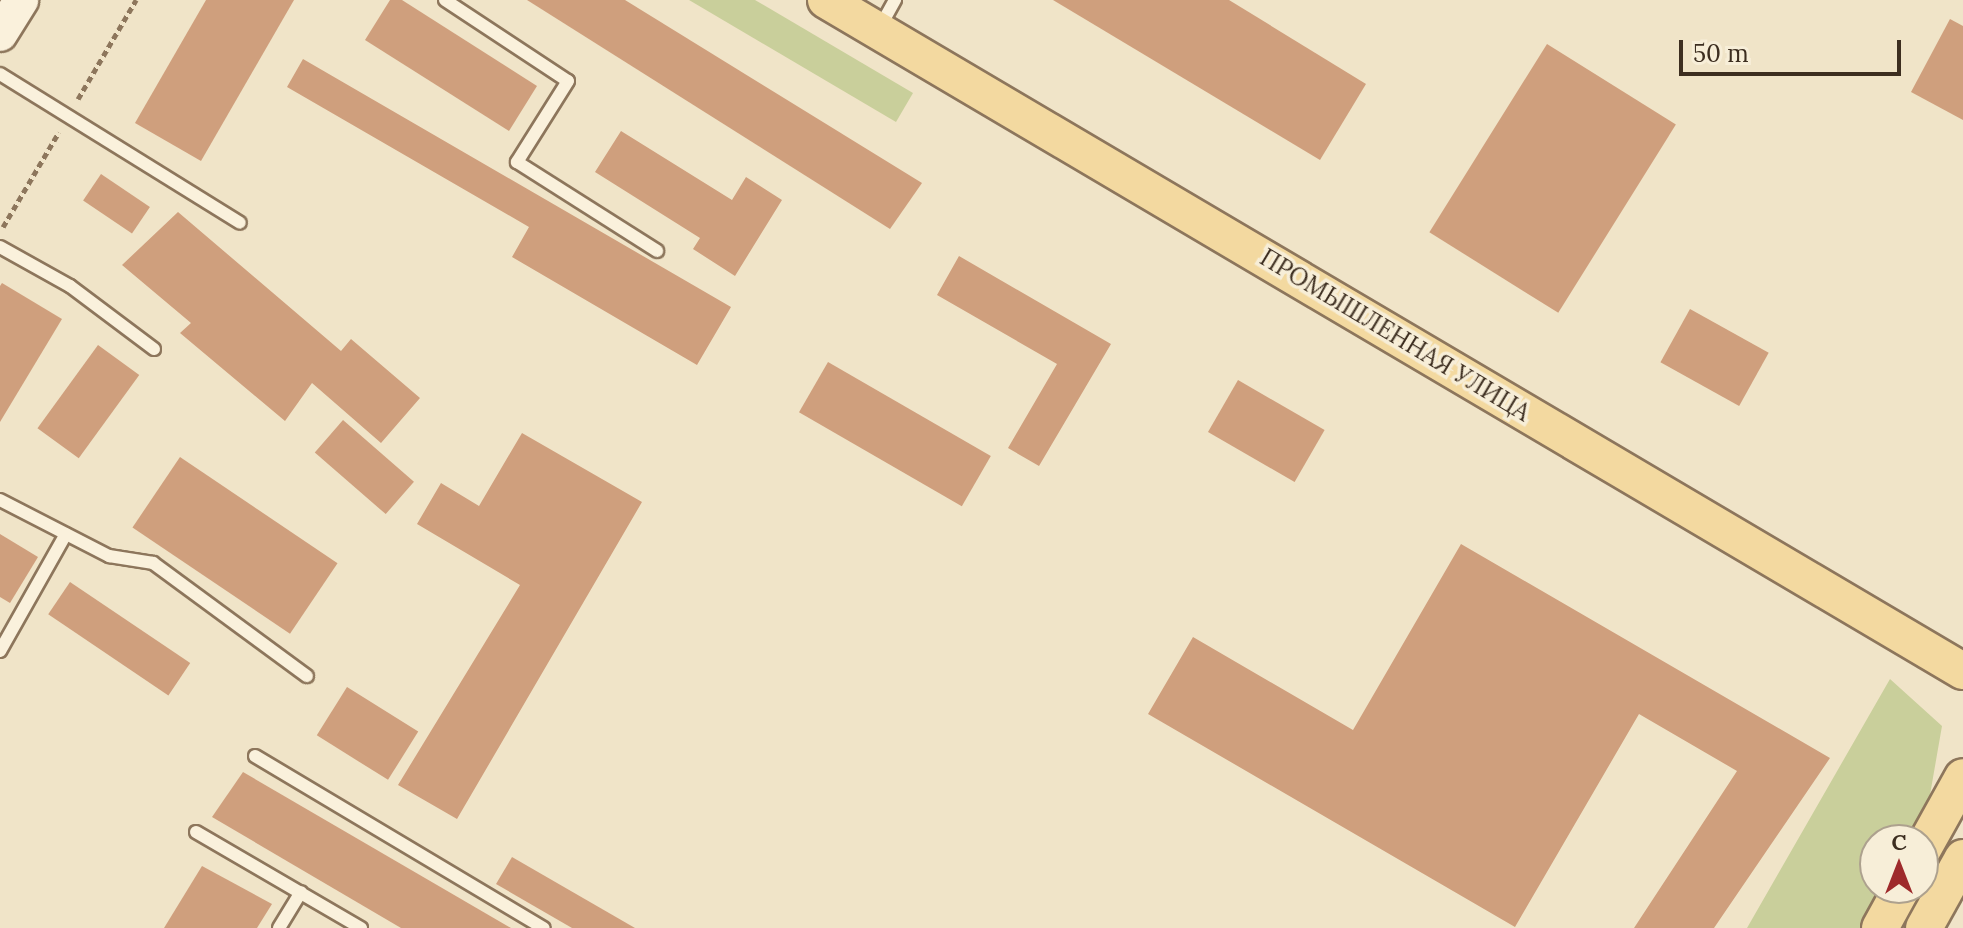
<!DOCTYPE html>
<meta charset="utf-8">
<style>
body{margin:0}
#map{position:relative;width:1963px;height:928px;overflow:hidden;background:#f0e4c8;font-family:Lora,serif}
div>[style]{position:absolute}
.green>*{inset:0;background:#c9cf9b}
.building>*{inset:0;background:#cf9f7d;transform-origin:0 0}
.path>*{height:5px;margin-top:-2.5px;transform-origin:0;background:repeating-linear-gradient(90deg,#8d765c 0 6px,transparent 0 10px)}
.roads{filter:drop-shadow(2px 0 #8d765c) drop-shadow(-2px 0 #8d765c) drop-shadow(0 2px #8d765c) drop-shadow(0 -2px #8d765c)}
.service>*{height:12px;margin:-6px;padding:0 6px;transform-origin:6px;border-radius:6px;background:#faf1dc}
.secondary>*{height:34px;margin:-17px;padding:0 17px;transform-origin:17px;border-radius:17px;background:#faf1dc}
.primary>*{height:36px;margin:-18px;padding:0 18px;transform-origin:18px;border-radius:18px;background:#f3d9a0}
span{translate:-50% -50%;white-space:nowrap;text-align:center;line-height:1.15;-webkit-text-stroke:7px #f7eed8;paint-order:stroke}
.street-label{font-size:24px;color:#3d2e20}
.north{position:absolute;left:1859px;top:824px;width:80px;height:80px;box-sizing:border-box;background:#f7eed8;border:2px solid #ada18e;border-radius:50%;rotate:0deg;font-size:22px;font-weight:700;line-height:32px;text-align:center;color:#3d2e20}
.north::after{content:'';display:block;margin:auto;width:28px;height:36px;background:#9e2a2b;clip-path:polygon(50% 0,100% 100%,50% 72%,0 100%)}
.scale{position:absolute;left:1679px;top:40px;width:222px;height:36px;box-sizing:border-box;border:4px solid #3d2e20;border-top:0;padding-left:10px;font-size:24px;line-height:28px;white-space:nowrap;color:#3d2e20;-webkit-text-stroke:6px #f7eed8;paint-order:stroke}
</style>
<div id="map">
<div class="green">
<div style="clip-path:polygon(689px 0,755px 0,913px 93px,896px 122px)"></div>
<div style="clip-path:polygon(1890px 679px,1942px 726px,1927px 812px,1911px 840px,1875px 840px,1875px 888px,1884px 888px,1862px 928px,1747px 928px)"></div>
</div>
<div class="building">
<div style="clip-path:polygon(206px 0,294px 0,201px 161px,135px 123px)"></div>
<div style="clip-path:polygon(390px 0,402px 0,537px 86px,509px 131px,365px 40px)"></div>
<div style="clip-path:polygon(527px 0,625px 0,922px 183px,890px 229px)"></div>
<div style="clip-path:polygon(1053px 0,1229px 0,1366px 84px,1320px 160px)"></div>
<div style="clip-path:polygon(1950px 19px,1963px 26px,1963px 120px,1911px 92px)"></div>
<div style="left:1547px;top:44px;width:152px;height:222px;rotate:32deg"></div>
<div style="clip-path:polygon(303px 59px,731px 307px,697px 365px,512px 257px,529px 227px,287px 87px)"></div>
<div style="clip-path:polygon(621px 131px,732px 200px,746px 177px,782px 200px,735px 276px,693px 249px,700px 238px,595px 172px)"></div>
<div style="left:101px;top:174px;width:59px;height:32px;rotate:34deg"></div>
<div style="clip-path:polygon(178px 212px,341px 351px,351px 339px,420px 398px,381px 443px,312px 383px,285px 421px,180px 333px,191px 323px,122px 265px)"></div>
<div style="clip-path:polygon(959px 256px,1111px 344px,1039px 466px,1008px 448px,1057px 364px,937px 295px)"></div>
<div style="clip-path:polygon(2px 283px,62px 319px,0 422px,0 286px)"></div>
<div style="left:1690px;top:309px;width:90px;height:61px;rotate:29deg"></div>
<div style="left:98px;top:345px;width:51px;height:103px;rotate:36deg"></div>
<div style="left:828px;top:362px;width:188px;height:58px;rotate:30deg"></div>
<div style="left:1238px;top:380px;width:100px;height:60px;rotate:30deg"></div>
<div style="left:343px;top:420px;width:94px;height:43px;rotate:41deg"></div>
<div style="clip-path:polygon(522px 433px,642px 502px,457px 819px,398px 785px,520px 585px,417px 524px,441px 483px,479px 506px)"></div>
<div style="left:180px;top:457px;width:190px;height:85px;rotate:34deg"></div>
<div style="clip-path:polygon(0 534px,38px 557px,10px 603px,0 597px)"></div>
<div style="clip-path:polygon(1461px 544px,1830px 758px,1714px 928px,1634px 928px,1737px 771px,1639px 714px,1515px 927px,1148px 714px,1193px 637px,1353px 730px)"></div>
<div style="left:70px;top:582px;width:145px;height:39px;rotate:34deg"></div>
<div style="left:347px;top:687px;width:84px;height:57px;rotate:32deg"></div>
<div style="clip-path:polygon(243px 772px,511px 928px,401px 928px,212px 817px)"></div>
<div style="clip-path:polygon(512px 857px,635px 928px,572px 928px,496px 884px)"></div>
<div style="clip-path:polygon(202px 866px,272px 904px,257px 928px,164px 928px)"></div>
</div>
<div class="path">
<div style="left:78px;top:99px;width:115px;rotate:-59.6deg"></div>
<div style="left:3px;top:227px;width:110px;rotate:-59.5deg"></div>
</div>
<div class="roads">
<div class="service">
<div style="left:445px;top:0;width:147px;rotate:33.4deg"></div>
<div style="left:568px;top:81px;width:96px;rotate:122.2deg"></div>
<div style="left:517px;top:162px;width:166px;rotate:32.4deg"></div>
<div style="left:880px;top:27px;width:31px;rotate:-61deg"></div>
<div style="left:0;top:74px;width:282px;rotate:31.8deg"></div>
<div style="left:0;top:247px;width:80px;rotate:29.1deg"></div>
<div style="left:70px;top:286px;width:105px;rotate:36.9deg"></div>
<div style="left:0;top:500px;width:123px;rotate:27.2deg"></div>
<div style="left:109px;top:556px;width:45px;rotate:9deg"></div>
<div style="left:153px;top:563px;width:191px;rotate:36.3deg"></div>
<div style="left:0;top:651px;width:134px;rotate:-60.6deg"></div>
<div style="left:255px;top:756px;width:336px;rotate:30.8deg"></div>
<div style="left:196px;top:832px;width:191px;rotate:30.2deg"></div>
<div style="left:279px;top:928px;width:42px;rotate:-58.6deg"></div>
</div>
<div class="secondary">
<div style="left:0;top:34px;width:40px;rotate:-58deg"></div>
</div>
<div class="primary">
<div style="left:826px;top:0;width:1320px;rotate:30.55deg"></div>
<div style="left:1923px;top:849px;width:82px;rotate:-60.9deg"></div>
<div style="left:1880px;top:928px;width:46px;rotate:-61.2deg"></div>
<div style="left:1924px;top:928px;width:80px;rotate:-60.9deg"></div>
</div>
</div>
<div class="street-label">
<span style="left:1395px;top:335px;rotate:31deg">ПРОМЫШЛЕННАЯ УЛИЦА</span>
</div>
<div class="north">С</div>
<div class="scale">50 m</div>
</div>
